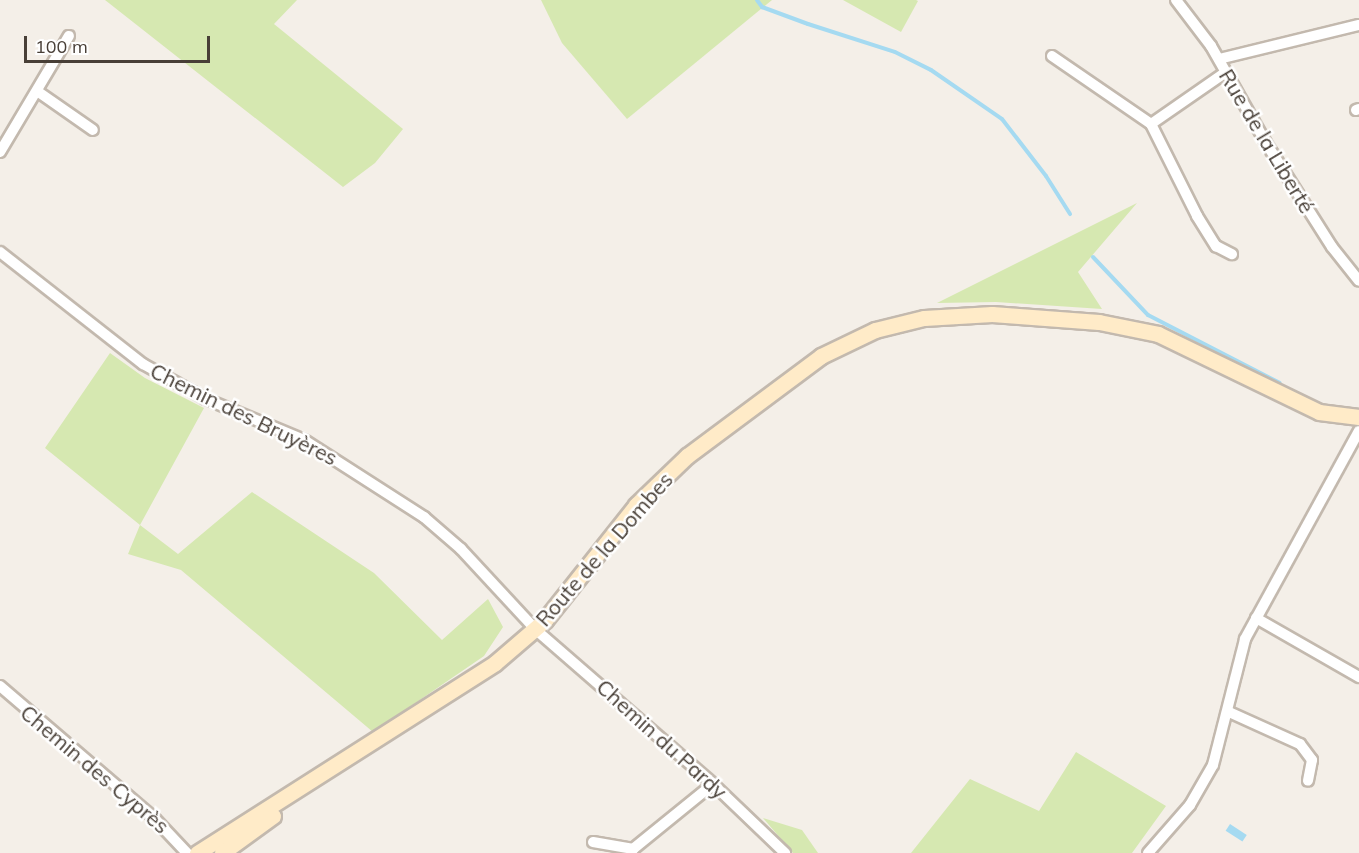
<!DOCTYPE html>
<meta charset="utf-8">
<style>
body{margin:0}
#map{position:relative;width:1359px;height:853px;overflow:hidden;background:#f4efe8;font-family:Mulish,sans-serif}
div>[style]{position:absolute}
.green>*{inset:0;background:#d6e8b1}
.water>*{inset:0;background:#a5daf1;transform-origin:0 0}
.stream>*{height:4px;margin:-2px;padding:0 2px;transform-origin:2px;border-radius:2px;background:#a5daf1}
.roads{filter:drop-shadow(2px 0 #c3b9ae) drop-shadow(-2px 0 #c3b9ae) drop-shadow(0 2px #c3b9ae) drop-shadow(0 -2px #c3b9ae)}
.street>*{height:10px;margin:-5px;padding:0 5px;transform-origin:5px;border-radius:5px;background:#fff}
.secondary>*{height:15px;margin:-7.5px;padding:0 7.5px;transform-origin:7.5px;border-radius:7.5px;background:#ffebc8}
span{translate:-50% -50%;white-space:nowrap;text-align:center;line-height:1.15;-webkit-text-stroke:5px #fff;paint-order:stroke}
.street-label{font-size:21px;color:#483f37}
.scale{position:absolute;left:24px;top:36px;width:186px;height:27px;box-sizing:border-box;border:3px solid #483f37;border-top:0;padding-left:8px;font-size:18px;line-height:21px;white-space:nowrap;color:#483f37;-webkit-text-stroke:4px #fff;paint-order:stroke}
</style>
<div id="map">
<div class="green">
<div style="clip-path:polygon(105px 0,297px 0,274px 24px,403px 129px,375px 163px,343px 187px)"></div>
<div style="clip-path:polygon(541px 0,772px 0,627px 119px,562px 43px)"></div>
<div style="clip-path:polygon(843px 0,916px 0,918px 1px,901px 32px)"></div>
<div style="clip-path:polygon(1137px 203px,1078px 272px,1102px 309px,996px 302px,937px 303px)"></div>
<div style="clip-path:polygon(110px 353px,145px 378px,204px 408px,140px 525px,178px 554px,252px 492px,374px 573px,442px 640px,488px 599px,503px 627px,484px 656px,373px 732px,181px 570px,128px 554px,140px 525px,45px 448px)"></div>
<div style="clip-path:polygon(1076px 752px,1166px 806px,1132px 853px,911px 853px,970px 779px,1039px 811px)"></div>
<div style="clip-path:polygon(763px 818px,802px 830px,818px 853px,793px 853px)"></div>
</div>
<div class="water">
<div style="left:1230px;top:824px;width:20px;height:8px;rotate:33deg"></div>
</div>
<div class="stream">
<div style="left:757px;top:0;width:9px;rotate:54deg"></div>
<div style="left:762px;top:7px;width:49px;rotate:20.3deg"></div>
<div style="left:808px;top:24px;width:91px;rotate:17.8deg"></div>
<div style="left:895px;top:52px;width:40px;rotate:26.6deg"></div>
<div style="left:931px;top:70px;width:86px;rotate:34.6deg"></div>
<div style="left:1002px;top:119px;width:72px;rotate:52.3deg"></div>
<div style="left:1046px;top:176px;width:45px;rotate:57.7deg"></div>
<div style="left:1093px;top:257px;width:80px;rotate:46.5deg"></div>
<div style="left:1148px;top:315px;width:148px;rotate:27.3deg"></div>
</div>
<div class="roads">
<div class="street">
<div style="left:1176px;top:0;width:58px;rotate:52.7deg"></div>
<div style="left:1211px;top:46px;width:112px;rotate:60.4deg"></div>
<div style="left:1266px;top:143px;width:123px;rotate:57.6deg"></div>
<div style="left:1332px;top:247px;width:43px;rotate:51.5deg"></div>
<div style="left:1052px;top:56px;width:120px;rotate:34.5deg"></div>
<div style="left:1151px;top:124px;width:91px;rotate:-34.7deg"></div>
<div style="left:1219px;top:59px;width:144px;rotate:-13.7deg"></div>
<div style="left:37px;top:91px;width:68px;rotate:34.9deg"></div>
<div style="left:1356px;top:110px;width:3px;rotate:-18deg"></div>
<div style="left:1151px;top:124px;width:103px;rotate:63.4deg"></div>
<div style="left:1197px;top:216px;width:36px;rotate:58deg"></div>
<div style="left:1216px;top:246px;width:18px;rotate:27deg"></div>
<div style="left:0;top:152px;width:135px;rotate:-59.3deg"></div>
<div style="left:0;top:252px;width:182px;rotate:38.1deg"></div>
<div style="left:143px;top:364px;width:72px;rotate:29.1deg"></div>
<div style="left:206px;top:399px;width:106px;rotate:22.7deg"></div>
<div style="left:304px;top:440px;width:143px;rotate:32.7deg"></div>
<div style="left:424px;top:517px;width:49px;rotate:40.9deg"></div>
<div style="left:461px;top:549px;width:109px;rotate:47.2deg"></div>
<div style="left:535px;top:629px;width:236px;rotate:41deg"></div>
<div style="left:713px;top:784px;width:100px;rotate:43.8deg"></div>
<div style="left:1256px;top:618px;width:119px;rotate:29.8deg"></div>
<div style="left:0;top:686px;width:204px;rotate:40.6deg"></div>
<div style="left:155px;top:819px;width:47px;rotate:46.7deg"></div>
<div style="left:1229px;top:712px;width:78px;rotate:24.3deg"></div>
<div style="left:1300px;top:744px;width:20px;rotate:53deg"></div>
<div style="left:1312px;top:760px;width:21px;rotate:101deg"></div>
<div style="left:593px;top:842px;width:41px;rotate:9.9deg"></div>
<div style="left:633px;top:849px;width:103px;rotate:-39.1deg"></div>
<div style="left:1148px;top:853px;width:64px;rotate:-48.8deg"></div>
<div style="left:1190px;top:805px;width:46px;rotate:-60.1deg"></div>
<div style="left:1213px;top:765px;width:130px;rotate:-75.7deg"></div>
<div style="left:1245px;top:639px;width:237px;rotate:-61.3deg"></div>
</div>
<div class="secondary">
<div style="left:197px;top:853px;width:353px;rotate:-32.5deg"></div>
<div style="left:495px;top:663px;width:66px;rotate:-40.7deg"></div>
<div style="left:545px;top:620px;width:147px;rotate:-51.6deg"></div>
<div style="left:636px;top:505px;width:71px;rotate:-43.9deg"></div>
<div style="left:687px;top:456px;width:167px;rotate:-36.7deg"></div>
<div style="left:821px;top:356px;width:60px;rotate:-25.7deg"></div>
<div style="left:875px;top:330px;width:50px;rotate:-13.8deg"></div>
<div style="left:924px;top:318px;width:68px;rotate:-3.4deg"></div>
<div style="left:992px;top:314px;width:107px;rotate:4.3deg"></div>
<div style="left:1099px;top:322px;width:60px;rotate:11.5deg"></div>
<div style="left:1158px;top:334px;width:179px;rotate:25.8deg"></div>
<div style="left:1319px;top:412px;width:40px;rotate:7.1deg"></div>
<div style="left:222px;top:853px;width:63px;rotate:-36deg"></div>
</div>
</div>
<div class="street-label">
<span style="left:1267px;top:141px;rotate:59deg">Rue de la Liberté</span>
<span style="left:244px;top:414px;rotate:26deg">Chemin des Bruyères</span>
<span style="left:604px;top:549px;rotate:-49deg">Route de la Dombes</span>
<span style="left:662px;top:739px;rotate:42deg">Chemin du Pardy</span>
<span style="left:95px;top:769px;rotate:40deg">Chemin des Cyprès</span>
</div>
<div class="scale">100 m</div>
</div>
